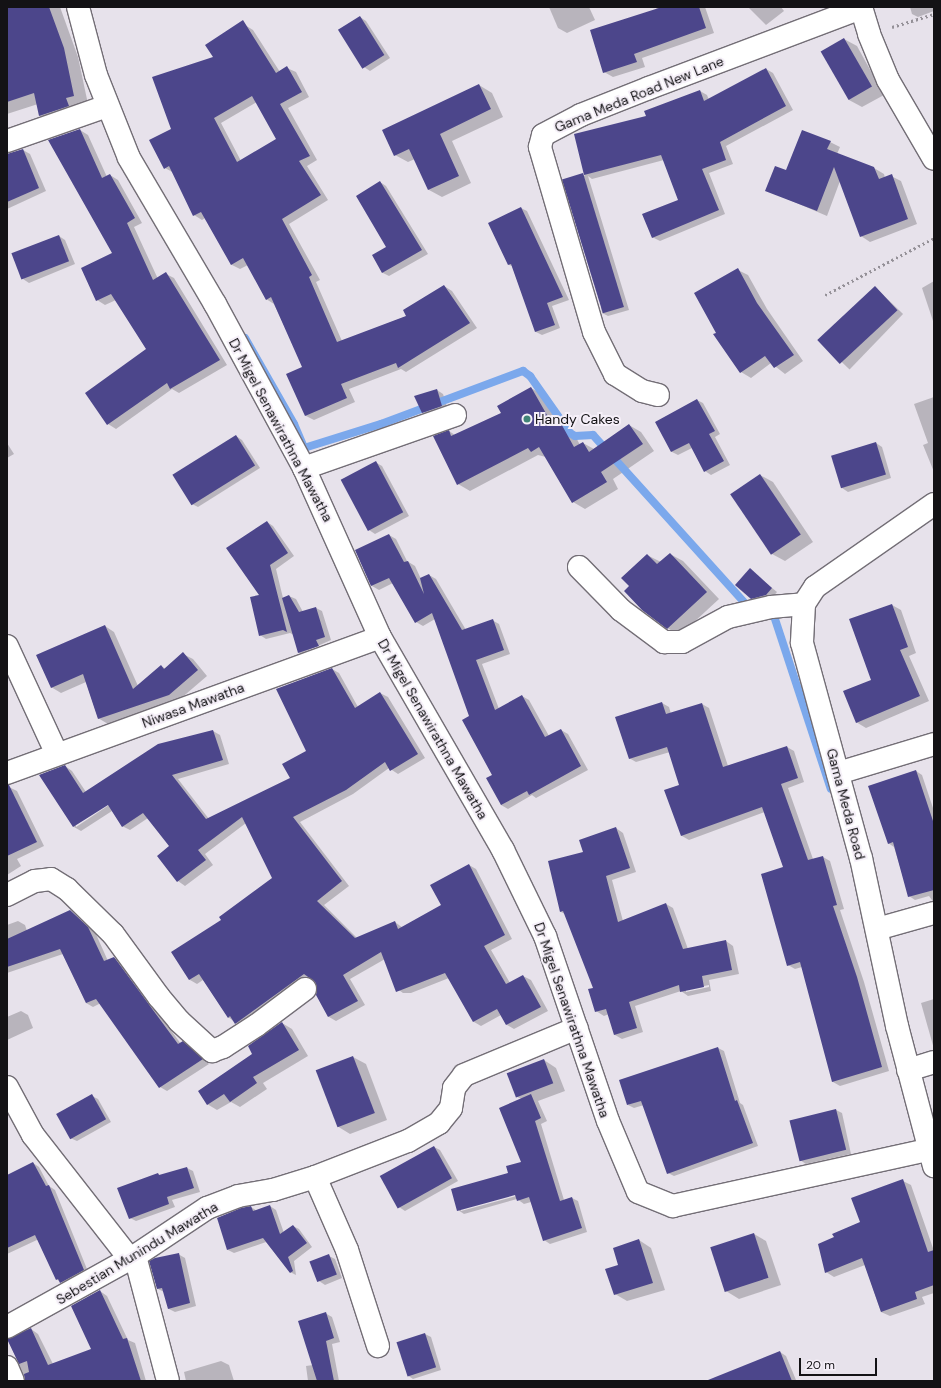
<!DOCTYPE html>
<style>
body{margin:0}
#map{position:relative;width:941px;height:1388px;overflow:hidden;background:#e7e2eb;font-family:"DM Sans",sans-serif}
div>[style]{position:absolute}
.shadow>*{inset:0;background:#0003;transform-origin:0 0}
.stream>*{height:8px;margin:-4px;padding:0 4px;transform-origin:4px;border-radius:4px;background:#7ba8ec}
.building>*{inset:0;background:#4c468b;transform-origin:0 0}
.path>*{height:2.5px;margin-top:-1.25px;transform-origin:0;background:repeating-linear-gradient(90deg,#949097 0 2px,transparent 0 5px)}
.roads{filter:drop-shadow(1px 0 #736e76) drop-shadow(-1px 0 #736e76) drop-shadow(0 1px #736e76) drop-shadow(0 -1px #736e76)}
.minor>*{height:22px;margin:-11px;padding:0 11px;transform-origin:11px;border-radius:11px;background:#fff}
.dots>*{width:11px;height:11px;translate:-50% -50%;box-sizing:border-box;border:2px solid #f5eff8;border-radius:50%}
span{translate:-50% -50%;white-space:nowrap;text-align:center;line-height:1.15;-webkit-text-stroke:4px #f5eff8;paint-order:stroke}
.street-label{font-size:14px;color:#131215}
.poi-label{font-size:14px;color:#131215}
.left{translate:0 -50%;text-align:left}
.frame{position:absolute;inset:0;border:8px solid #131215;pointer-events:none}
.scale{position:absolute;left:799px;top:1358px;width:78px;height:18px;box-sizing:border-box;border:2px solid #131215;border-top:0;padding-left:5px;font-size:12px;line-height:14px;white-space:nowrap;color:#131215;-webkit-text-stroke:3px #f5eff8;paint-order:stroke}
</style>
<div id="map">
<div class="shadow">
<div style="clip-path:polygon(7px 7px,60px 7px,78px 57px,88px 104px,55px 124px,40px 116px,38px 104px,7px 114px)"></div>
<div style="clip-path:polygon(549px 7px,589px 7px,595px 20px,567px 33px,558px 28px)"></div>
<div style="clip-path:polygon(656px 7px,705px 7px,714px 33px,642px 58px,645px 67px,613px 77px,604px 72px,657px 10px)"></div>
<div style="clip-path:polygon(748px 7px,781px 7px,784px 11px,766px 25px)"></div>
<div style="clip-path:polygon(910px 7px,934px 7px,934px 11px,918px 17px,912px 14px)"></div>
<div style="clip-path:polygon(360px 17px,366px 21px,390px 58px,370px 71px,364px 67px)"></div>
<div style="clip-path:polygon(evenodd,245px 25px,253px 30px,280px 72px,287px 68px,296px 72px,309px 97px,288px 108px,317px 160px,307px 166px,328px 200px,289px 224px,320px 280px,316px 282px,342px 341px,407px 316px,444px 286px,452px 291px,477px 328px,406px 372px,401px 369px,349px 389px,355px 402px,314px 420px,306px 416px,304px 368px,274px 304px,266px 299px,248px 265px,240px 269px,232px 265px,205px 218px,202px 220px,194px 215px,174px 173px,165px 168px,172px 130px,214px 58px,245px 25px,257px 102px,278px 140px,241px 161px,221px 123px,257px 102px)"></div>
<div style="clip-path:polygon(844px 39px,857px 46px,884px 95px,862px 107px,849px 100px)"></div>
<div style="clip-path:polygon(766px 69px,773px 73px,793px 110px,726px 146px,733px 164px,709px 173px,725px 214px,660px 241px,652px 237px,679px 200px,664px 160px,592px 179px,588px 176px,629px 310px,608px 316px,602px 313px,582px 174px,585px 176px,575px 135px,647px 117px,700px 91px,707px 95px,709px 100px)"></div>
<div style="clip-path:polygon(479px 85px,492px 93px,503px 117px,452px 141px,471px 183px,442px 197px,429px 190px,415px 159px,408px 162px,395px 155px)"></div>
<div style="clip-path:polygon(80px 130px,88px 135px,107px 177px,110px 175px,118px 180px,142px 223px,134px 227px,158px 279px,166px 274px,174px 278px,227px 365px,179px 393px,172px 389px,116px 429px,108px 424px,147px 350px,116px 300px,105px 305px,97px 300px,114px 254px)"></div>
<div style="clip-path:polygon(830px 142px,840px 147px,837px 154px,874px 168px,884px 174px,885px 178px,891px 176px,901px 181px,917px 224px,870px 242px,861px 236px,840px 181px,827px 216px,766px 190px,786px 172px)"></div>
<div style="clip-path:polygon(23px 150px,30px 154px,46px 191px,7px 209px,7px 156px)"></div>
<div style="clip-path:polygon(380px 182px,386px 186px,428px 254px,389px 276px,383px 273px,373px 256px,388px 247px)"></div>
<div style="clip-path:polygon(521px 208px,527px 211px,569px 300px,552px 306px,560px 328px,542px 335px,536px 332px,512px 266px,509px 265px)"></div>
<div style="clip-path:polygon(59px 236px,65px 240px,75px 264px,29px 283px,23px 279px)"></div>
<div style="clip-path:polygon(738px 270px,748px 275px,767px 309px,803px 361px,785px 374px,771px 363px,751px 378px,741px 372px,717px 333px)"></div>
<div style="clip-path:polygon(934px 281px,934px 324px,922px 288px)"></div>
<div style="left:875px;top:287px;width:39px;height:77px;rotate:44deg"></div>
<div style="clip-path:polygon(531px 388px,543px 395px,557px 420px,570px 426px,580px 445px,583px 443px,594px 449px,629px 425px,641px 432px,654px 451px,613px 479px,618px 489px,585px 509px,573px 502px,546px 457px,538px 455px,470px 491px,458px 484px,435px 436px,449px 431px,455px 435px,502px 413px)"></div>
<div style="clip-path:polygon(437px 390px,443px 394px,448px 410px,429px 416px,423px 412px)"></div>
<div style="clip-path:polygon(934px 397px,934px 472px,923px 445px,928px 443px,914px 404px)"></div>
<div style="clip-path:polygon(697px 400px,703px 403px,720px 434px,715px 437px,730px 465px,711px 475px,705px 471px,692px 448px,678px 455px,672px 452px,656px 422px)"></div>
<div style="clip-path:polygon(236px 436px,242px 440px,260px 468px,198px 507px,192px 504px,174px 475px)"></div>
<div style="clip-path:polygon(7px 443px,14px 454px,7px 458px)"></div>
<div style="clip-path:polygon(876px 443px,882px 447px,891px 478px,848px 492px,842px 488px)"></div>
<div style="clip-path:polygon(375px 462px,382px 466px,409px 516px,375px 534px,369px 530px)"></div>
<div style="clip-path:polygon(760px 475px,773px 482px,813px 542px,785px 561px,772px 554px)"></div>
<div style="clip-path:polygon(267px 522px,273px 526px,294px 556px,276px 569px,283px 598px,289px 596px,296px 599px,303px 612px,316px 608px,322px 611px,331px 640px,302px 653px,322px 646px,324px 649px,305px 656px,299px 653px,294px 635px,290px 633px,266px 639px,260px 635px,260px 596px)"></div>
<div style="clip-path:polygon(389px 535px,396px 539px,407px 561px,415px 566px,421px 579px,429px 575px,436px 579px,466px 630px,492px 620px,499px 624px,510px 654px,482px 664px,499px 709px,522px 696px,529px 700px,549px 736px,561px 730px,568px 734px,588px 770px,536px 798px,532px 795px,508px 809px,501px 805px,493px 775px,435px 619px,423px 626px,416px 622px,393px 583px,379px 590px,372px 586px,356px 551px)"></div>
<div style="clip-path:polygon(670px 554px,683px 561px,719px 599px,680px 635px,667px 628px,630px 586px,647px 555px,661px 562px)"></div>
<div style="clip-path:polygon(750px 570px,777px 592px,772px 598px,758px 602px,752px 598px)"></div>
<div style="clip-path:polygon(892px 605px,901px 610px,916px 653px,909px 656px,929px 701px,866px 728px,856px 722px,872px 680px)"></div>
<div style="clip-path:polygon(105px 626px,114px 632px,138px 686px,161px 666px,166px 669px,183px 654px,193px 659px,207px 676px,179px 700px,108px 724px,98px 718px,86px 682px,61px 693px,51px 687px)"></div>
<div style="clip-path:polygon(evenodd,332px 669px,339px 673px,358px 707px,380px 693px,388px 697px,425px 758px,398px 774px,389px 768px,353px 794px,300px 822px,349px 886px,324px 905px,357px 938px,395px 922px,403px 928px,442px 906px,469px 865px,476px 869px,512px 939px,491px 950px,510px 983px,523px 976px,531px 980px,548px 1011px,514px 1029px,507px 1025px,501px 1015px,481px 1026px,474px 1022px,449px 978px,411px 993px,403px 993px,396px 988px,385px 959px,350px 979px,365px 1005px,336px 1021px,329px 1017px,316px 981px,311px 978px,243px 1028px,228px 1017px,203px 980px,197px 984px,190px 980px,172px 952px,223px 920px,273px 878px,246px 823px,205px 854px,213px 865px,185px 886px,178px 881px,170px 846px,148px 818px,130px 830px,122px 826px,112px 811px,81px 831px,74px 827px,40px 775px,65px 766px,72px 771px,86px 792px,213px 731px,220px 735px,229px 764px,178px 779px,209px 819px,291px 779px,308px 751px,332px 669px,111px 802px,112px 803px,76px 827px,76px 825px,111px 802px)"></div>
<div style="clip-path:polygon(662px 703px,669px 707px,671px 714px,702px 704px,709px 708px,728px 766px,787px 747px,794px 751px,804px 782px,788px 788px,813px 859px,823px 857px,830px 861px,844px 909px,840px 910px,864px 982px,889px 1071px,840px 1086px,833px 1082px,802px 967px,795px 969px,788px 965px,784px 868px,765px 812px,689px 840px,682px 836px,666px 791px,680px 786px,670px 752px,636px 762px,629px 758px)"></div>
<div style="clip-path:polygon(916px 771px,922px 775px,934px 811px,934px 903px,929px 896px,915px 900px,909px 896px,894px 847px,888px 843px)"></div>
<div style="clip-path:polygon(7px 786px,17px 791px,44px 846px,17px 859px,21px 866px,7px 875px)"></div>
<div style="clip-path:polygon(evenodd,616px 828px,623px 833px,636px 872px,612px 880px,623px 921px,666px 904px,673px 908px,688px 949px,726px 941px,733px 946px,739px 974px,709px 980px,711px 991px,688px 996px,681px 991px,635px 1006px,643px 1032px,622px 1039px,615px 1035px,609px 1014px,604px 1016px,596px 1011px,595px 988px,565px 914px,561px 912px,584px 853px,616px 828px,709px 985px,709px 987px,686px 992px,686px 990px,709px 985px)"></div>
<div style="clip-path:polygon(70px 911px,95px 932px,108px 961px,114px 958px,121px 962px,181px 1044px,190px 1047px,209px 1064px,167px 1091px,160px 1087px,101px 1003px,93px 1007px,86px 1003px,63px 954px,7px 973px,7px 925px,18px 921px,25px 925px,27px 931px)"></div>
<div style="clip-path:polygon(934px 999px,934px 1049px,921px 1003px)"></div>
<div style="clip-path:polygon(21px 1011px,28px 1015px,33px 1028px,7px 1040px,7px 1017px)"></div>
<div style="clip-path:polygon(282px 1023px,292px 1029px,308px 1056px,263px 1083px,267px 1089px,240px 1107px,231px 1102px,217px 1110px,207px 1104px)"></div>
<div style="clip-path:polygon(718px 1048px,724px 1051px,740px 1103px,743px 1105px,758px 1146px,674px 1176px,668px 1173px,644px 1105px,634px 1108px,628px 1105px)"></div>
<div style="clip-path:polygon(353px 1057px,366px 1064px,387px 1120px,350px 1134px,337px 1126px)"></div>
<div style="clip-path:polygon(evenodd,544px 1060px,556px 1068px,565px 1091px,538px 1101px,547px 1121px,541px 1124px,564px 1200px,572px 1198px,578px 1201px,587px 1232px,550px 1244px,544px 1240px,531px 1202px,524px 1204px,517px 1199px,464px 1214px,458px 1210px,523px 1162px,522px 1099px,517px 1097px,508px 1074px,544px 1060px,519px 1193px,520px 1195px,461px 1211px,461px 1208px,519px 1193px)"></div>
<div style="clip-path:polygon(92px 1096px,98px 1099px,111px 1122px,77px 1141px,70px 1138px)"></div>
<div style="clip-path:polygon(836px 1110px,842px 1113px,851px 1154px,806px 1164px,800px 1160px)"></div>
<div style="clip-path:polygon(434px 1147px,440px 1150px,458px 1181px,405px 1211px,399px 1207px,381px 1176px)"></div>
<div style="clip-path:polygon(33px 1163px,39px 1167px,49px 1186px,55px 1190px,89px 1274px,67px 1286px,56px 1279px,39px 1239px,7px 1254px,7px 1176px)"></div>
<div style="clip-path:polygon(187px 1168px,193px 1171px,200px 1192px,172px 1200px,175px 1207px,136px 1221px,130px 1218px,158px 1174px,161px 1176px)"></div>
<div style="clip-path:polygon(903px 1181px,911px 1185px,934px 1251px,934px 1293px,922px 1297px,925px 1304px,890px 1316px,881px 1312px,865px 1265px,834px 1277px,826px 1272px,835px 1238px,861px 1223px)"></div>
<div style="clip-path:polygon(270px 1206px,276px 1210px,284px 1233px,293px 1226px,299px 1229px,312px 1247px,294px 1261px,296px 1275px,290px 1272px,266px 1242px,234px 1253px,228px 1250px,251px 1207px,257px 1211px)"></div>
<div style="clip-path:polygon(754px 1234px,766px 1241px,781px 1285px,739px 1299px,726px 1291px)"></div>
<div style="clip-path:polygon(639px 1240px,651px 1248px,665px 1290px,627px 1301px,615px 1294px,620px 1265px)"></div>
<div style="clip-path:polygon(178px 1254px,185px 1258px,196px 1306px,175px 1312px,169px 1309px,164px 1292px,158px 1289px)"></div>
<div style="clip-path:polygon(329px 1256px,335px 1259px,342px 1278px,325px 1285px,319px 1281px)"></div>
<div style="clip-path:polygon(100px 1291px,107px 1296px,128px 1340px,135px 1343px,146px 1381px,26px 1380px,8px 1340px,31px 1329px,38px 1334px,53px 1364px,93px 1350px)"></div>
<div style="clip-path:polygon(325px 1313px,332px 1317px,340px 1342px,332px 1344px,339px 1381px,308px 1381px,306px 1366px,313px 1365px)"></div>
<div style="clip-path:polygon(425px 1334px,431px 1337px,441px 1370px,413px 1379px,407px 1375px)"></div>
<div style="clip-path:polygon(780px 1352px,786px 1356px,796px 1380px,727px 1381px)"></div>
<div style="clip-path:polygon(221px 1361px,229px 1365px,234px 1381px,186px 1381px,184px 1372px)"></div>
</div>
<div class="stream">
<div style="left:245px;top:338px;width:99px;rotate:60.3deg"></div>
<div style="left:294px;top:424px;width:26px;rotate:67deg"></div>
<div style="left:304px;top:448px;width:81px;rotate:-17.3deg"></div>
<div style="left:381px;top:424px;width:152px;rotate:-20.5deg"></div>
<div style="left:523px;top:371px;width:9px;rotate:36deg"></div>
<div style="left:530px;top:376px;width:70px;rotate:54.9deg"></div>
<div style="left:570px;top:433px;width:6px;rotate:31deg"></div>
<div style="left:575px;top:436px;width:18px;rotate:-3deg"></div>
<div style="left:593px;top:435px;width:234px;rotate:47.9deg"></div>
<div style="left:765px;top:613px;width:9px;rotate:18deg"></div>
<div style="left:774px;top:616px;width:182px;rotate:71.8deg"></div>
</div>
<div class="building">
<div style="clip-path:polygon(7px 7px,49px 7px,64px 48px,74px 96px,66px 98px,69px 106px,39px 116px,34px 93px,7px 102px)"></div>
<div style="clip-path:polygon(662px 7px,699px 7px,706px 28px,634px 54px,637px 62px,603px 73px,590px 30px)"></div>
<div style="left:360px;top:16px;width:46px;height:26px;rotate:58deg"></div>
<div style="clip-path:polygon(evenodd,243px 20px,276px 73px,287px 66px,302px 92px,280px 104px,310px 156px,299px 161px,321px 195px,282px 219px,312px 275px,309px 277px,337px 342px,406px 316px,403px 310px,444px 285px,470px 323px,398px 368px,396px 363px,341px 384px,347px 398px,305px 416px,286px 374px,302px 367px,271px 297px,266px 300px,243px 258px,231px 265px,201px 212px,193px 216px,169px 166px,164px 169px,149px 140px,171px 129px,152px 77px,213px 57px,205px 45px,243px 20px,252px 96px,276px 139px,237px 162px,214px 118px,252px 96px)"></div>
<div style="left:844px;top:38px;width:56px;height:27px;rotate:60deg"></div>
<div style="clip-path:polygon(766px 68px,786px 106px,720px 142px,726px 160px,702px 169px,719px 210px,652px 238px,642px 214px,678px 200px,661px 155px,584px 175px,574px 134px,646px 116px,644px 111px,700px 90px,704px 101px)"></div>
<div style="clip-path:polygon(479px 84px,491px 109px,440px 134px,459px 176px,428px 190px,409px 149px,394px 156px,382px 130px)"></div>
<div style="clip-path:polygon(80px 129px,102px 178px,110px 174px,135px 218px,127px 223px,153px 280px,166px 272px,220px 360px,170px 389px,167px 383px,107px 425px,85px 393px,146px 349px,111px 294px,96px 301px,81px 268px,112px 253px,48px 140px)"></div>
<div style="clip-path:polygon(802px 130px,831px 141px,827px 149px,874px 167px,879px 179px,892px 174px,908px 219px,860px 237px,834px 167px,817px 211px,765px 191px,775px 166px,786px 170px)"></div>
<div style="clip-path:polygon(23px 149px,39px 188px,7px 202px,7px 154px)"></div>
<div style="left:583px;top:173px;width:140px;height:22px;rotate:73deg"></div>
<div style="clip-path:polygon(380px 181px,422px 250px,382px 273px,372px 255px,386px 247px,356px 196px)"></div>
<div style="clip-path:polygon(521px 207px,563px 297px,547px 303px,555px 325px,535px 332px,511px 264px,508px 265px,488px 223px)"></div>
<div style="left:59px;top:235px;width:28px;height:51px;rotate:69deg"></div>
<div style="clip-path:polygon(738px 268px,757px 303px,794px 355px,774px 368px,765px 356px,740px 373px,713px 334px,716px 333px,694px 293px)"></div>
<div style="left:875px;top:286px;width:33px;height:79px;rotate:47deg"></div>
<div style="clip-path:polygon(531px 387px,551px 422px,558px 418px,574px 447px,583px 442px,589px 452px,629px 424px,643px 444px,601px 472px,607px 482px,572px 503px,539px 447px,531px 452px,528px 448px,457px 485px,433px 436px,449px 430px,451px 436px,501px 413px,497px 406px)"></div>
<div style="clip-path:polygon(437px 389px,442px 406px,422px 413px,414px 396px)"></div>
<div style="clip-path:polygon(697px 399px,715px 431px,709px 434px,724px 461px,704px 472px,689px 443px,671px 452px,655px 422px)"></div>
<div style="left:236px;top:435px;width:36px;height:75px;rotate:58deg"></div>
<div style="left:876px;top:442px;width:34px;height:47px;rotate:73deg"></div>
<div style="left:376px;top:461px;width:58px;height:40px;rotate:62deg"></div>
<div style="left:760px;top:474px;width:73px;height:36px;rotate:56deg"></div>
<div style="clip-path:polygon(267px 521px,288px 553px,270px 565px,287px 632px,283px 630px,259px 636px,250px 597px,259px 595px,226px 548px)"></div>
<div style="clip-path:polygon(389px 534px,404px 562px,408px 561px,424px 594px,420px 578px,429px 574px,462px 630px,493px 619px,504px 650px,476px 660px,495px 710px,522px 695px,545px 737px,561px 729px,581px 766px,529px 795px,527px 791px,501px 805px,486px 778px,492px 775px,462px 720px,469px 716px,432px 613px,415px 623px,389px 578px,371px 586px,355px 550px)"></div>
<div style="clip-path:polygon(670px 553px,707px 592px,667px 629px,642px 610px,624px 591px,629px 586px,621px 578px,647px 554px,657px 564px)"></div>
<div style="clip-path:polygon(750px 568px,772px 588px,766px 595px,751px 599px,735px 585px)"></div>
<div style="clip-path:polygon(289px 595px,299px 612px,316px 607px,325px 637px,316px 640px,319px 646px,298px 653px,282px 598px)"></div>
<div style="clip-path:polygon(892px 604px,908px 647px,900px 650px,920px 696px,856px 723px,843px 691px,871px 680px,849px 619px)"></div>
<div style="clip-path:polygon(105px 625px,133px 689px,161px 665px,164px 669px,183px 652px,198px 670px,169px 695px,98px 719px,83px 674px,51px 688px,36px 655px)"></div>
<div style="clip-path:polygon(332px 668px,355px 708px,380px 692px,418px 754px,390px 771px,385px 762px,346px 790px,293px 817px,342px 881px,317px 901px,355px 938px,395px 921px,398px 929px,441px 905px,430px 885px,469px 864px,505px 935px,484px 946px,506px 984px,523px 975px,541px 1007px,506px 1025px,497px 1009px,473px 1022px,445px 973px,396px 992px,381px 952px,343px 975px,358px 1001px,328px 1017px,316px 995px,317px 988px,315px 982px,304px 974px,235px 1024px,230px 1016px,228px 1018px,199px 974px,189px 980px,171px 952px,221px 920px,219px 917px,272px 878px,242px 817px,198px 850px,206px 860px,177px 882px,157px 856px,169px 846px,143px 813px,122px 827px,108px 805px,73px 827px,39px 775px,65px 765px,83px 793px,158px 744px,213px 730px,223px 760px,172px 775px,206px 819px,290px 778px,282px 764px,306px 751px,276px 689px)"></div>
<div style="clip-path:polygon(662px 702px,666px 714px,702px 703px,723px 767px,787px 746px,798px 778px,781px 784px,808px 860px,823px 856px,837px 905px,833px 906px,857px 977px,882px 1067px,832px 1082px,800px 962px,787px 966px,761px 874px,783px 867px,762px 807px,681px 836px,664px 790px,679px 785px,667px 747px,629px 759px,615px 717px)"></div>
<div style="clip-path:polygon(916px 770px,934px 824px,934px 890px,908px 897px,893px 842px,888px 844px,868px 786px)"></div>
<div style="clip-path:polygon(7px 785px,9px 785px,37px 842px,7px 856px)"></div>
<div style="clip-path:polygon(616px 827px,630px 868px,606px 876px,618px 922px,666px 903px,683px 949px,726px 940px,732px 970px,702px 976px,704px 987px,680px 992px,679px 985px,629px 1002px,637px 1028px,614px 1035px,606px 1009px,595px 1012px,588px 989px,593px 988px,563px 911px,560px 912px,548px 861px,583px 852px,579px 840px)"></div>
<div style="clip-path:polygon(70px 910px,88px 927px,104px 961px,114px 957px,178px 1044px,183px 1041px,203px 1059px,159px 1088px,96px 999px,86px 1003px,60px 949px,7px 967px,7px 939px)"></div>
<div style="clip-path:polygon(282px 1022px,299px 1050px,253px 1077px,257px 1083px,230px 1102px,224px 1094px,207px 1105px,198px 1091px,252px 1054px,248px 1046px)"></div>
<div style="clip-path:polygon(718px 1047px,735px 1101px,737px 1100px,753px 1143px,667px 1174px,641px 1101px,627px 1105px,619px 1080px)"></div>
<div style="left:353px;top:1056px;width:61px;height:40px;rotate:69deg"></div>
<div style="left:544px;top:1059px;width:26px;height:40px;rotate:69deg"></div>
<div style="left:92px;top:1094px;width:29px;height:41px;rotate:61deg"></div>
<div style="clip-path:polygon(531px 1094px,541px 1118px,535px 1121px,560px 1201px,572px 1197px,582px 1228px,543px 1241px,529px 1197px,517px 1201px,515px 1195px,457px 1211px,451px 1189px,508px 1173px,506px 1166px,521px 1162px,499px 1108px)"></div>
<div style="left:836px;top:1109px;width:42px;height:48px;rotate:76deg"></div>
<div style="left:434px;top:1146px;width:37px;height:62px;rotate:61deg"></div>
<div style="clip-path:polygon(33px 1162px,46px 1186px,49px 1185px,84px 1270px,60px 1283px,58px 1279px,56px 1280px,35px 1235px,7px 1248px,7px 1175px)"></div>
<div style="clip-path:polygon(187px 1167px,194px 1188px,167px 1197px,169px 1204px,129px 1219px,117px 1188px,158px 1173px,159px 1175px)"></div>
<div style="clip-path:polygon(903px 1179px,928px 1252px,934px 1250px,934px 1285px,915px 1292px,917px 1299px,881px 1312px,862px 1258px,825px 1273px,818px 1244px,834px 1237px,832px 1234px,860px 1222px,851px 1198px)"></div>
<div style="clip-path:polygon(270px 1205px,280px 1234px,293px 1225px,307px 1243px,288px 1257px,293px 1271px,290px 1273px,263px 1238px,227px 1250px,217px 1218px,241px 1208px,251px 1206px,253px 1211px)"></div>
<div style="left:754px;top:1233px;width:47px;height:46px;rotate:72deg"></div>
<div style="clip-path:polygon(639px 1239px,653px 1283px,614px 1295px,605px 1269px,618px 1265px,613px 1248px)"></div>
<div style="clip-path:polygon(179px 1253px,190px 1303px,168px 1309px,162px 1288px,157px 1289px,149px 1261px,155px 1258px)"></div>
<div style="left:329px;top:1254px;width:22px;height:21px;rotate:69deg"></div>
<div style="clip-path:polygon(100px 1290px,123px 1339px,127px 1338px,141px 1381px,25px 1381px,24px 1374px,29px 1372px,27px 1361px,19px 1364px,7px 1339px,31px 1328px,48px 1365px,91px 1349px,71px 1306px)"></div>
<div style="clip-path:polygon(326px 1312px,334px 1338px,326px 1341px,334px 1381px,317px 1381px,298px 1321px)"></div>
<div style="left:425px;top:1333px;width:36px;height:30px;rotate:72deg"></div>
<div style="clip-path:polygon(780px 1351px,792px 1381px,708px 1381px,708px 1380px)"></div>
</div>
<div class="path">
<div style="left:892px;top:27px;width:44px;rotate:-17.2deg"></div>
<div style="left:825px;top:295px;width:123px;rotate:-27.6deg"></div>
</div>
<div class="roads">
<div class="minor">
<div style="left:78px;top:7px;width:70px;rotate:75.2deg"></div>
<div style="left:96px;top:75px;width:89px;rotate:68.3deg"></div>
<div style="left:129px;top:158px;width:169px;rotate:59.5deg"></div>
<div style="left:215px;top:304px;width:187px;rotate:61.5deg"></div>
<div style="left:304px;top:468px;width:185px;rotate:65.8deg"></div>
<div style="left:380px;top:637px;width:246px;rotate:60deg"></div>
<div style="left:503px;top:850px;width:96px;rotate:64deg"></div>
<div style="left:545px;top:936px;width:195px;rotate:71.2deg"></div>
<div style="left:608px;top:1121px;width:77px;rotate:67.1deg"></div>
<div style="left:638px;top:1192px;width:38px;rotate:22deg"></div>
<div style="left:673px;top:1206px;width:261px;rotate:-12.4deg"></div>
<div style="left:861px;top:7px;width:28px;rotate:73deg"></div>
<div style="left:869px;top:34px;width:50px;rotate:67.6deg"></div>
<div style="left:888px;top:80px;width:91px;rotate:59.8deg"></div>
<div style="left:7px;top:141px;width:106px;rotate:-19.3deg"></div>
<div style="left:658px;top:395px;width:16px;rotate:-166deg"></div>
<div style="left:642px;top:391px;width:32px;rotate:-148deg"></div>
<div style="left:615px;top:374px;width:47px;rotate:-116.6deg"></div>
<div style="left:594px;top:332px;width:193px;rotate:-106.3deg"></div>
<div style="left:540px;top:147px;width:12px;rotate:-76deg"></div>
<div style="left:543px;top:135px;width:43px;rotate:-27.8deg"></div>
<div style="left:581px;top:115px;width:73px;rotate:-21.7deg"></div>
<div style="left:649px;top:88px;width:227px;rotate:-20.7deg"></div>
<div style="left:304px;top:468px;width:160px;rotate:-19.3deg"></div>
<div style="left:934px;top:504px;width:145px;rotate:145.1deg"></div>
<div style="left:815px;top:587px;width:20px;rotate:123deg"></div>
<div style="left:804px;top:604px;width:39px;rotate:93deg"></div>
<div style="left:802px;top:643px;width:223px;rotate:74.7deg"></div>
<div style="left:861px;top:858px;width:172px;rotate:77.9deg"></div>
<div style="left:897px;top:1026px;width:145px;rotate:75.2deg"></div>
<div style="left:579px;top:567px;width:60px;rotate:45.7deg"></div>
<div style="left:621px;top:610px;width:54px;rotate:36.7deg"></div>
<div style="left:664px;top:642px;width:18px"></div>
<div style="left:682px;top:642px;width:52px;rotate:-28.5deg"></div>
<div style="left:728px;top:617px;width:44px;rotate:-13.1deg"></div>
<div style="left:771px;top:607px;width:33px;rotate:-5deg"></div>
<div style="left:7px;top:646px;width:119px;rotate:65.2deg"></div>
<div style="left:7px;top:773px;width:397px;rotate:-20deg"></div>
<div style="left:838px;top:773px;width:100px;rotate:-16.8deg"></div>
<div style="left:7px;top:895px;width:31px;rotate:-27deg"></div>
<div style="left:35px;top:881px;width:16px;rotate:-7deg"></div>
<div style="left:51px;top:879px;width:19px;rotate:32deg"></div>
<div style="left:67px;top:889px;width:64px;rotate:44.4deg"></div>
<div style="left:113px;top:934px;width:78px;rotate:53.9deg"></div>
<div style="left:159px;top:997px;width:31px;rotate:50deg"></div>
<div style="left:179px;top:1021px;width:45px;rotate:42.3deg"></div>
<div style="left:212px;top:1051px;width:12px;rotate:-20deg"></div>
<div style="left:223px;top:1047px;width:40px;rotate:-32.9deg"></div>
<div style="left:257px;top:1025px;width:60px;rotate:-36.9deg"></div>
<div style="left:877px;top:929px;width:59px;rotate:-15.7deg"></div>
<div style="left:908px;top:1070px;width:27px;rotate:-17deg"></div>
<div style="left:7px;top:1087px;width:55px;rotate:61.6deg"></div>
<div style="left:33px;top:1135px;width:157px;rotate:52deg"></div>
<div style="left:315px;top:1177px;width:80px;rotate:66.3deg"></div>
<div style="left:347px;top:1250px;width:101px;rotate:72.1deg"></div>
<div style="left:135px;top:1256px;width:129px;rotate:75.2deg"></div>
<div style="left:7px;top:1327px;width:146px;rotate:-29deg"></div>
<div style="left:135px;top:1256px;width:87px;rotate:-33.7deg"></div>
<div style="left:207px;top:1208px;width:33px;rotate:-21deg"></div>
<div style="left:238px;top:1196px;width:36px;rotate:-10deg"></div>
<div style="left:273px;top:1190px;width:44px;rotate:-17.2deg"></div>
<div style="left:315px;top:1177px;width:100px;rotate:-21.2deg"></div>
<div style="left:408px;top:1141px;width:36px;rotate:-30deg"></div>
<div style="left:439px;top:1123px;width:19px;rotate:-51deg"></div>
<div style="left:451px;top:1108px;width:20px;rotate:-81deg"></div>
<div style="left:454px;top:1088px;width:16px;rotate:-52deg"></div>
<div style="left:464px;top:1075px;width:122px;rotate:-22.6deg"></div>
<div style="left:7px;top:1367px;width:15px;rotate:67deg"></div>
</div>
</div>
<div class="dots">
<div style="left:527px;top:419px;background:#418477"></div>
</div>
<div class="street-label">
<span style="left:639px;top:94px;rotate:-22deg">Gama Meda Road New Lane</span>
<span style="left:281px;top:430px;rotate:62deg">Dr Migel Senawirathna Mawatha</span>
<span style="left:193px;top:705px;rotate:-20deg">Niwasa Mawatha</span>
<span style="left:433px;top:729px;rotate:60deg">Dr Migel Senawirathna Mawatha</span>
<span style="left:846px;top:804px;rotate:75deg">Gama Meda Road</span>
<span style="left:572px;top:1020px;rotate:71deg">Dr Migel Senawirathna Mawatha</span>
<span style="left:137px;top:1253px;rotate:-31deg">Sebestian Munindu Mawatha</span>
</div>
<div class="poi-label">
<span class="left" style="left:535px;top:419px">Handy Cakes</span>
</div>
<div class="frame"></div>
<div class="scale">20 m</div>
</div>
